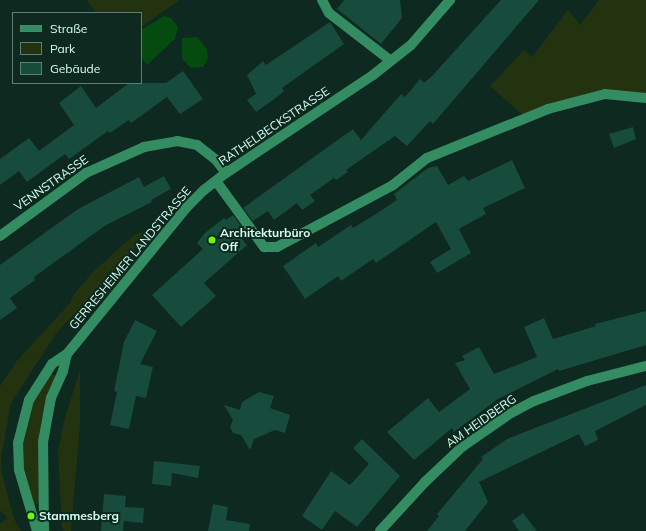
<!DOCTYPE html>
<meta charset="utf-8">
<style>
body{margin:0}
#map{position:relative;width:646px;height:531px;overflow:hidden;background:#0d2920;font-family:Mulish,sans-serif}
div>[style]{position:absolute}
.green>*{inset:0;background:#233310}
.water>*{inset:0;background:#054a0f}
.building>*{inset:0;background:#174b3c}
.minor>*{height:10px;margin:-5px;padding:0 5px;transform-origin:5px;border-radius:5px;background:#348c63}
.dots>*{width:11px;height:11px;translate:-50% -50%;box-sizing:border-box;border:2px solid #0d2920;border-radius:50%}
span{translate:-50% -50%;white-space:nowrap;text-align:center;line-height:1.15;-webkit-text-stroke:4px #0d2920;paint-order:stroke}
.street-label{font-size:12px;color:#d5ffef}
.poi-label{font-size:12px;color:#d5ffef;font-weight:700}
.left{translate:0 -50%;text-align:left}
.legend{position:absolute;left:12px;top:12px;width:130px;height:72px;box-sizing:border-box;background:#0d2920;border:1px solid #5d7f73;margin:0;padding:5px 7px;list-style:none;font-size:12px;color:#d5ffef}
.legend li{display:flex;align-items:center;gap:8px;height:20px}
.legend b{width:20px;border:1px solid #5d7f73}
</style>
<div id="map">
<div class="green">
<div style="clip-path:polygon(87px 0,180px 0,141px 27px,141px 13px,96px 13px)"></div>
<div style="clip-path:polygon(599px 0,646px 0,646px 96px,604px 93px,524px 116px,490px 86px,524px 50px,532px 57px,568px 10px,580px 25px)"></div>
<div style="clip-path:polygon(152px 227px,102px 286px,57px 332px,11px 403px,1px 458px,2px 473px,14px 519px,21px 531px,0 531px,0 524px,7px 518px,0 510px,0 386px,16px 362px,70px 303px,74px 294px,92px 273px,133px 236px)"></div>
<div style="clip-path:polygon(80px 370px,80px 425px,71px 531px,64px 531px,62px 528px,58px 452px,63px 424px)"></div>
<div style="clip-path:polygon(50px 373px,56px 376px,41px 421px,40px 500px,37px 505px,31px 504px,22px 465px,21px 442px,30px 404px)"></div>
</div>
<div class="water">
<div style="clip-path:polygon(164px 16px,171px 18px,178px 27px,175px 39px,147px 65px,141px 57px,141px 30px)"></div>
<div style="clip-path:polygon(197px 37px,207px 49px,208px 58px,203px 67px,191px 68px,182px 59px,182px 38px)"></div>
</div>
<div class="building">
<div style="clip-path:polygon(344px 0,400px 0,402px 18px,381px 44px,337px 9px)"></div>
<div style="clip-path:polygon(501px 0,539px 0,433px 124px,430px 121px,407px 146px,395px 136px,346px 170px,348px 172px,336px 180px,334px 178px,310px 195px,315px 201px,302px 210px,297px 203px,274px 220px,268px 211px,253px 221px,243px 208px,353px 129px,361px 140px,401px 94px,405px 97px,420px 79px,424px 83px,432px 76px)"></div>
<div style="clip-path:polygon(330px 22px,344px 44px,282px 88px,284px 91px,277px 97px,256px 112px,247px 100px,256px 94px,247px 75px,263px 61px,266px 65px)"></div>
<div style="clip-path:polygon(183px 71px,203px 99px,180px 114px,167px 97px,131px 123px,129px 120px,110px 133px,108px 131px,69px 159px,65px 154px,27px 182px,19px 171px,0 185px,0 159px,29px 138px,39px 151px,74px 125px,59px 103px,81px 86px,96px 108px,129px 83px,166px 83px)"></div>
<div style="clip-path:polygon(633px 127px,636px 139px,614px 148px,609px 134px)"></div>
<div style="clip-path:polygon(512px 160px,525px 188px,483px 208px,486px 214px,459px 229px,471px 253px,437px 273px,430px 262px,451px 249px,436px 222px,376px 263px,373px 259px,341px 281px,338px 276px,305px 299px,283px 266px,316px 243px,318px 247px,351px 225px,353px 228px,376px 214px,397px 200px,394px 194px,428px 168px,437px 166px,448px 185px,464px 176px,468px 181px)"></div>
<div style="clip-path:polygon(164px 176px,171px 189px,151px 200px,152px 202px,106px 225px,34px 277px,35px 280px,10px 298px,17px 308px,0 320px,0 265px,78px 209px,139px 177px,144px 187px)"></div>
<div style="clip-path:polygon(233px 215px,243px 229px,237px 233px,247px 245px,204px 283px,216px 296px,181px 327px,152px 295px,203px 249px,197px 243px,205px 233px,224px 218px,226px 220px)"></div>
<div style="clip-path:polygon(646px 311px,646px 345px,559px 371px,558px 369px,498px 399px,454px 432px,452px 428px,414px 460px,387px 432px,428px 398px,439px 412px,470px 389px,455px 363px,465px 360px,462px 356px,479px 347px,494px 374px,537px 357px,524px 327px,544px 318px,553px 339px,596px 326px,595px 324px)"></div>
<div style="clip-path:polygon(135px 320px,157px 331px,140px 364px,153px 367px,146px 398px,136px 396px,129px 429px,110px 425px,117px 392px,114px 391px,124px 342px)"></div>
<div style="clip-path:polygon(646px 385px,646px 405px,595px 431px,598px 440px,585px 446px,579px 434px,479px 482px,488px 502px,465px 531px,427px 531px,439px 516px,437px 514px,483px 459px,481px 457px,507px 439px)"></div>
<div style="clip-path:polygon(259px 392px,274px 396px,270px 408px,290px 415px,285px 433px,275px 430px,254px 439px,250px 450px,241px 435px,233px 433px,230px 427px,233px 420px,224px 405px,240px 410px,242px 402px)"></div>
<div style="clip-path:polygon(362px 439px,400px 476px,357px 527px,335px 511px,322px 530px,302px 516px,331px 471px,350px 485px,369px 464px,353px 448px)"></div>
<div style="clip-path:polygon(154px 461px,200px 466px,198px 478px,172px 473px,171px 486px,152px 484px)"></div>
<div style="clip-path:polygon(104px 494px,126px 496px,125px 507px,144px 508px,143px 523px,124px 521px,123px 531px,101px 531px)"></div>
<div style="clip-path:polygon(213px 504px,228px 507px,226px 520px,250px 524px,249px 531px,208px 531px)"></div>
<div style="clip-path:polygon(523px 513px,537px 531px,519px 531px,512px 521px)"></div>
</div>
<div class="minor">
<div style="left:322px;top:0;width:15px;rotate:62deg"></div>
<div style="left:329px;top:13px;width:78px;rotate:37.7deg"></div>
<div style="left:216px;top:181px;width:82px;rotate:54deg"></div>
<div style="left:264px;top:247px;width:13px"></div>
<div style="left:277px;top:247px;width:132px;rotate:-28.1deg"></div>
<div style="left:393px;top:185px;width:43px;rotate:-38.5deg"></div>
<div style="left:427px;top:158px;width:131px;rotate:-22deg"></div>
<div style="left:548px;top:109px;width:59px;rotate:-14.7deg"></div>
<div style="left:605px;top:94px;width:41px;rotate:5.6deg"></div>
<div style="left:0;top:236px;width:107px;rotate:-36.2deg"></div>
<div style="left:86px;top:173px;width:64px;rotate:-24.1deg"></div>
<div style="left:144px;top:147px;width:34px;rotate:-10deg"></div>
<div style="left:177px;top:141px;width:20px;rotate:11deg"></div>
<div style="left:197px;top:145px;width:24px;rotate:38deg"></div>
<div style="left:216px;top:160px;width:16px;rotate:52deg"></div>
<div style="left:37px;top:531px;width:64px;rotate:-106.4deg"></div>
<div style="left:19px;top:470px;width:27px;rotate:-92deg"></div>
<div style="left:18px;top:443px;width:44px;rotate:-75.7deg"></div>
<div style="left:29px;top:400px;width:43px;rotate:-57.4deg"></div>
<div style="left:52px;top:364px;width:18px;rotate:-34deg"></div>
<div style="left:67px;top:354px;width:188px;rotate:-50.8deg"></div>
<div style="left:186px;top:208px;width:25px;rotate:-45deg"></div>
<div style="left:204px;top:190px;width:28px;rotate:-38deg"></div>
<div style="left:226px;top:173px;width:177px;rotate:-33.7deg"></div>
<div style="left:373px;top:75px;width:48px;rotate:-38.3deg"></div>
<div style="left:411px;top:45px;width:60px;rotate:-49.1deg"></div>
<div style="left:44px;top:531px;width:89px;rotate:-90.6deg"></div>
<div style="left:43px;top:442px;width:45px;rotate:-79.7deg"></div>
<div style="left:51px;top:398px;width:30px;rotate:-66deg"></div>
<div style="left:63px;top:371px;width:17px;rotate:-77deg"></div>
<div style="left:380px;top:531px;width:67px;rotate:-47.4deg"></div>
<div style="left:425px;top:482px;width:51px;rotate:-43.4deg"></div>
<div style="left:462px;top:447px;width:60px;rotate:-34.8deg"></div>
<div style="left:511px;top:413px;width:26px;rotate:-28deg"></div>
<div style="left:534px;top:401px;width:57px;rotate:-20.7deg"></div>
<div style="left:587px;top:381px;width:61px;rotate:-14.3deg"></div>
</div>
<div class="dots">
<div style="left:212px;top:240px;background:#66ff01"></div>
<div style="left:31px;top:516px;background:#66ff01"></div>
</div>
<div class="street-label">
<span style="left:274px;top:126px;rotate:-34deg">RATHELBECKSTRASSE</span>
<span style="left:51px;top:183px;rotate:-35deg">VENNSTRASSE</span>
<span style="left:130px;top:258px;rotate:-50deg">GERRESHEIMER LANDSTRASSE</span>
<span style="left:481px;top:421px;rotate:-35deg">AM HEIDBERG</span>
</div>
<div class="poi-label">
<span class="left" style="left:220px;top:240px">Architekturbüro<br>Off</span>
<span class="left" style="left:39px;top:516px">Stammesberg</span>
</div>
<ul class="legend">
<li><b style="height:5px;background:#348c63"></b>Straße</li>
<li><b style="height:11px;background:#233310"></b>Park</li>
<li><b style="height:11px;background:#174b3c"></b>Gebäude</li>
</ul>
</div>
